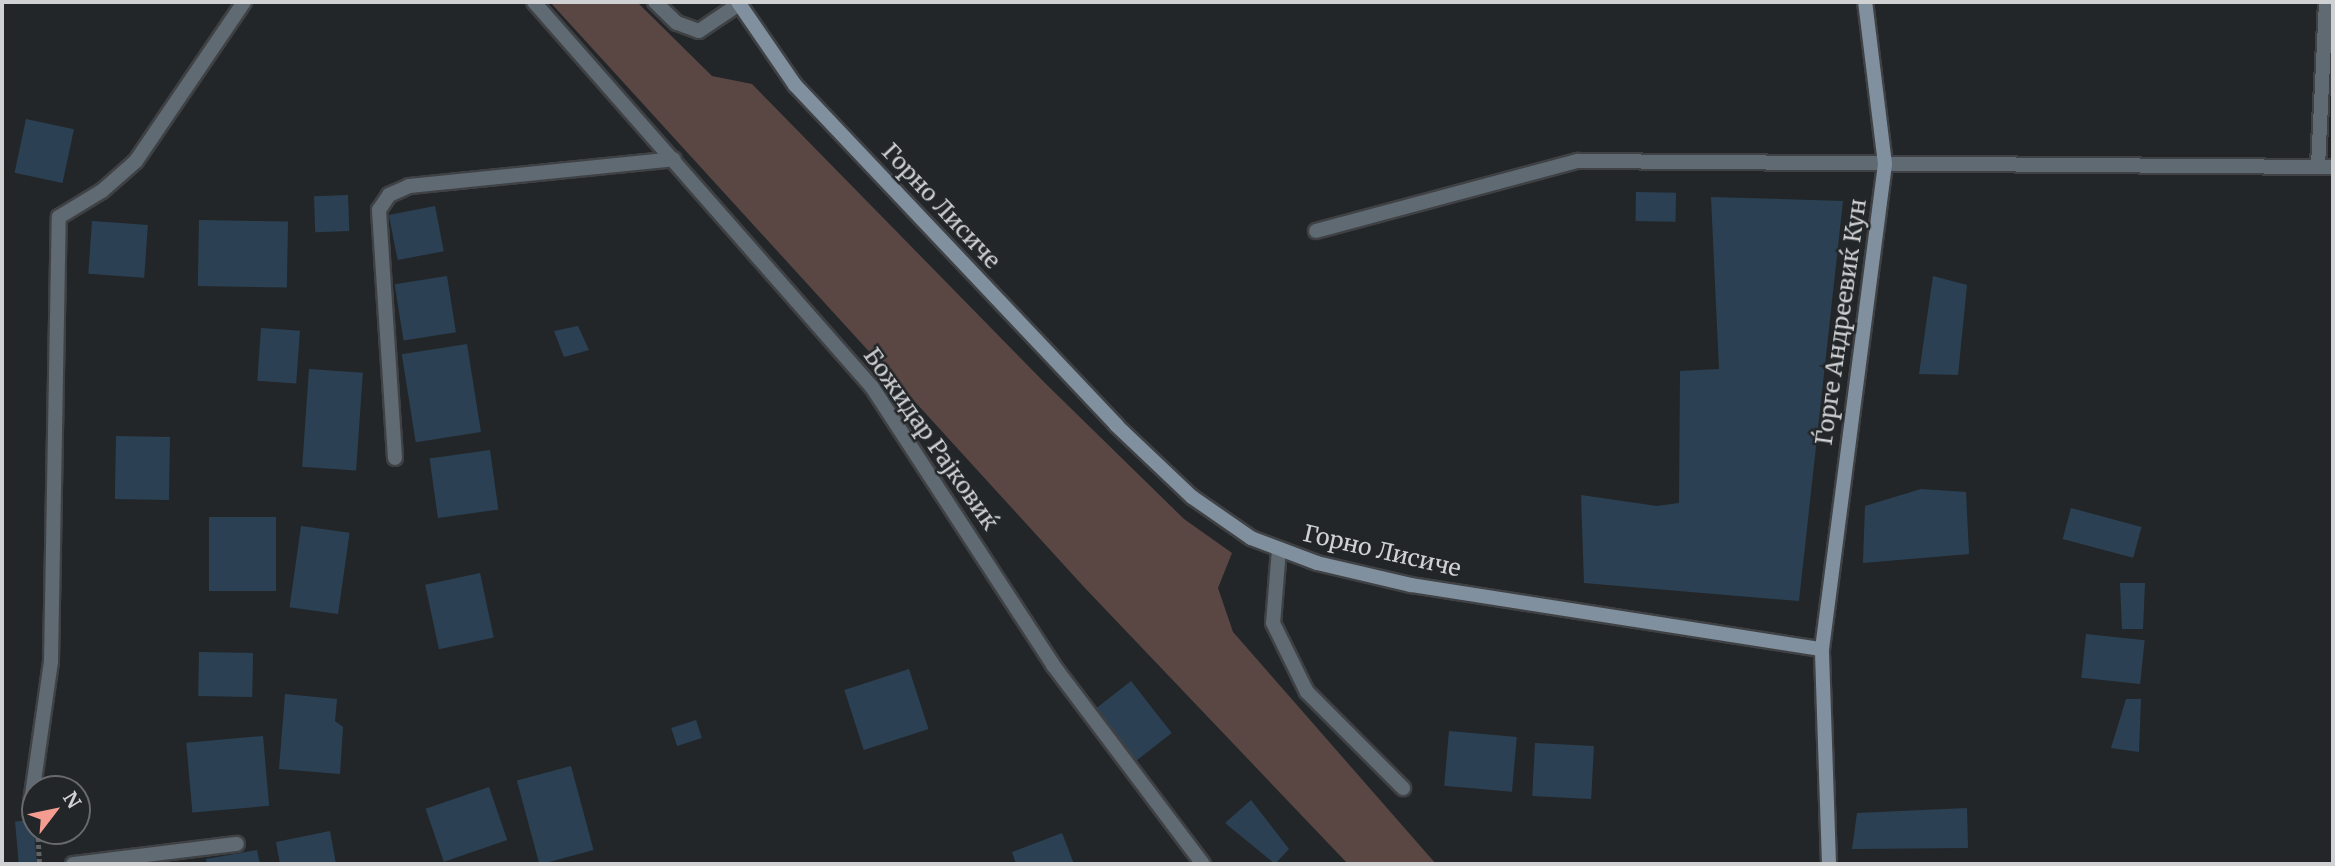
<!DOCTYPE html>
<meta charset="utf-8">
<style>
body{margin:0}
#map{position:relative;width:2335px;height:866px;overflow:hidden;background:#232629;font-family:Merriweather,serif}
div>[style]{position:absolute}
.green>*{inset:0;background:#5a4744}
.building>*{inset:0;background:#2b4153;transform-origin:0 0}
.path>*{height:4.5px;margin-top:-2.25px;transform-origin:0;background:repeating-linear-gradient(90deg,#616467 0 3.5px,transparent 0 7px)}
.roads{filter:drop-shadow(2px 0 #3f4144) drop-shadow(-2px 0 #3f4144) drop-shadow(0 2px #3f4144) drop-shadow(0 -2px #3f4144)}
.lane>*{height:14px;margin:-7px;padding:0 7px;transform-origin:7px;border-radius:7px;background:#5f6a73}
.street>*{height:14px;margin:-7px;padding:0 7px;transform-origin:7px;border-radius:7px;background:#5f6a73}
.secondary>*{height:14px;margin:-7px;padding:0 7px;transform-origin:7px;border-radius:7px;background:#80909e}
span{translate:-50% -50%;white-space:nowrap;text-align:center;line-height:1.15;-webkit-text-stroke:5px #232629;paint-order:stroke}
.street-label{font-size:23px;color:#cfd1d3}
.frame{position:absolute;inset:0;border:4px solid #cfd1d3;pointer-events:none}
.north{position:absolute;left:21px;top:775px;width:70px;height:70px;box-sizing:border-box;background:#232629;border:2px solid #686a6d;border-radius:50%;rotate:58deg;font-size:19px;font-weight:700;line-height:28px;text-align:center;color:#cfd1d3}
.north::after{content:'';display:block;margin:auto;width:24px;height:32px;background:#f59c91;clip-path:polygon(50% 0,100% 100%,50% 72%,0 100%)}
</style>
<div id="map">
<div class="green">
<div style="clip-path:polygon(550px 2px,637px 2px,712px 76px,752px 84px,1046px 384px,1184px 519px,1232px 553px,1218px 588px,1233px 632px,1436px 864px,1348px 864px,1084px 587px)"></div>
</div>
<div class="building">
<div style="left:26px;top:119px;width:49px;height:55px;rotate:12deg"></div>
<div style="left:1636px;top:192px;width:40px;height:29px;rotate:1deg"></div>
<div style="left:348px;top:195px;width:36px;height:34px;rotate:88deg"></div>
<div style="clip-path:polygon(1711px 197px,1843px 201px,1799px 601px,1584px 583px,1581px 495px,1657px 506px,1679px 503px,1680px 371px,1719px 369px)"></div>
<div style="left:435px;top:206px;width:46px;height:47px;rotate:79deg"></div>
<div style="left:199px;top:220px;width:89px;height:66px;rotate:1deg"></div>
<div style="left:92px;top:221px;width:56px;height:53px;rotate:4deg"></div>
<div style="left:447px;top:276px;width:57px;height:53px;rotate:81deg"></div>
<div style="clip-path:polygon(1933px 276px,1967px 285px,1958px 375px,1919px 374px)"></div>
<div style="clip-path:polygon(578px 326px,589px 350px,564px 357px,554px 331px)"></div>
<div style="left:261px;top:328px;width:39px;height:53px;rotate:4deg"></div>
<div style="left:467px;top:344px;width:89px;height:66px;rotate:81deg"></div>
<div style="left:309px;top:369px;width:54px;height:98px;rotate:4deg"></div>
<div style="left:116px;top:436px;width:54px;height:63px;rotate:1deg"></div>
<div style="left:490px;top:450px;width:60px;height:61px;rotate:82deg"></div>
<div style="clip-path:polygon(1921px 489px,1966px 492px,1969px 554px,1863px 563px,1865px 506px)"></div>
<div style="left:2071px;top:508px;width:73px;height:32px;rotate:15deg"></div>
<div style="left:209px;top:517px;width:67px;height:74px"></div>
<div style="left:301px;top:526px;width:49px;height:82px;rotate:8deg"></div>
<div style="left:480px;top:573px;width:66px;height:56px;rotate:78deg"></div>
<div style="clip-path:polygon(2120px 583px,2145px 583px,2143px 629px,2122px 629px)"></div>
<div style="left:2086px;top:634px;width:59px;height:44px;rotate:6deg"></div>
<div style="left:199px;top:652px;width:54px;height:44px;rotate:1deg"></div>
<div style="left:909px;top:669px;width:63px;height:68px;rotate:72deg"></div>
<div style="left:1131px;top:681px;width:66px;height:47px;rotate:52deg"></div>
<div style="clip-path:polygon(285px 694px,337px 699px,335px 721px,343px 727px,340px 774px,279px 769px)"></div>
<div style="clip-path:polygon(2126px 699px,2141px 699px,2139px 752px,2111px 748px)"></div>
<div style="left:696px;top:720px;width:19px;height:26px;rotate:72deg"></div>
<div style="left:1449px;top:731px;width:68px;height:55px;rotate:5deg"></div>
<div style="left:263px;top:736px;width:70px;height:77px;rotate:85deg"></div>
<div style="left:1535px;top:743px;width:59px;height:53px;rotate:3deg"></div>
<div style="left:571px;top:766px;width:87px;height:56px;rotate:75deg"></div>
<div style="left:489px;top:787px;width:56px;height:67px;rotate:71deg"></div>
<div style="clip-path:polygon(1251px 800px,1289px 849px,1275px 864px,1225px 823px)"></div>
<div style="clip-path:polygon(1967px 808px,1968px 848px,1852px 849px,1857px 813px)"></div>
<div style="left:33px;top:820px;width:44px;height:18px;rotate:85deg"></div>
<div style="clip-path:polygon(330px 831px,336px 864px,280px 864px,276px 842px)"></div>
<div style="clip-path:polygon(1062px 833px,1074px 864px,1016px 864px,1012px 852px)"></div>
<div style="clip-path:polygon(257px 850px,260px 864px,207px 864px,206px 859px)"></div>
</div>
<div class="path">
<div style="left:38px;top:831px;width:33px;rotate:87deg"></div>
</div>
<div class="roads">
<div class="lane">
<div style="left:655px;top:2px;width:30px;rotate:44deg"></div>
<div style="left:677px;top:23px;width:23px;rotate:20deg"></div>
<div style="left:699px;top:31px;width:48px;rotate:-34deg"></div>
<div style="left:395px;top:458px;width:249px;rotate:-93.7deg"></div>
<div style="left:379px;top:210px;width:18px;rotate:-56deg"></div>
<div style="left:389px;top:195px;width:22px;rotate:-24deg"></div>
<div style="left:409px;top:186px;width:266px;rotate:-5.8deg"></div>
</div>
<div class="street">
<div style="left:534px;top:2px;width:512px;rotate:48.72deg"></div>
<div style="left:872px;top:387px;width:332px;rotate:56.9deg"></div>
<div style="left:1053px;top:665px;width:249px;rotate:53deg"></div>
<div style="left:2318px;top:166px;width:164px;rotate:-87.2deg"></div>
<div style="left:1316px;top:231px;width:271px;rotate:-15deg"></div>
<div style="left:1578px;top:161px;width:755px;rotate:0.46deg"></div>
<div style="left:1279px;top:549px;width:74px;rotate:94.6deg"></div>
<div style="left:1273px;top:623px;width:77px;rotate:63.8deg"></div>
<div style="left:1307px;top:692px;width:136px;rotate:45deg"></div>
<div style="left:31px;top:802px;width:142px;rotate:-81.9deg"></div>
<div style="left:51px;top:661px;width:444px;rotate:-89deg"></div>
<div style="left:59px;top:217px;width:50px;rotate:-31.2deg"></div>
<div style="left:102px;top:191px;width:45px;rotate:-41.4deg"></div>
<div style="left:136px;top:161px;width:192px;rotate:-55.8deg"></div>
<div style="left:73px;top:864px;width:165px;rotate:-7deg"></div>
</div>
<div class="secondary">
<div style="left:738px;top:2px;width:101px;rotate:55.5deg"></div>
<div style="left:795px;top:85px;width:468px;rotate:46.6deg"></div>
<div style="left:1116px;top:425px;width:105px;rotate:43.5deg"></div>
<div style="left:1192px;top:497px;width:72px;rotate:34.8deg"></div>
<div style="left:1251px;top:538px;width:71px;rotate:20.7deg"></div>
<div style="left:1317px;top:563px;width:97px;rotate:13.2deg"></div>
<div style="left:1411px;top:585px;width:416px;rotate:8.9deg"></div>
<div style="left:1829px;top:864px;width:215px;rotate:-91.9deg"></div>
<div style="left:1822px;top:649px;width:489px;rotate:-82.6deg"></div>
<div style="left:1885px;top:164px;width:163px;rotate:-97deg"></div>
</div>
</div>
<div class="street-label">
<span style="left:941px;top:206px;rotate:47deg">Горно Лисиче</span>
<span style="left:1841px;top:322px;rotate:-82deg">Ѓорге Андреевиќ Кун</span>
<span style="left:931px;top:439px;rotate:55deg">Божидар Рајковиќ</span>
<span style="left:1382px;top:551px;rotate:13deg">Горно Лисиче</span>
</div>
<div class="frame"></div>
<div class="north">N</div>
</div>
